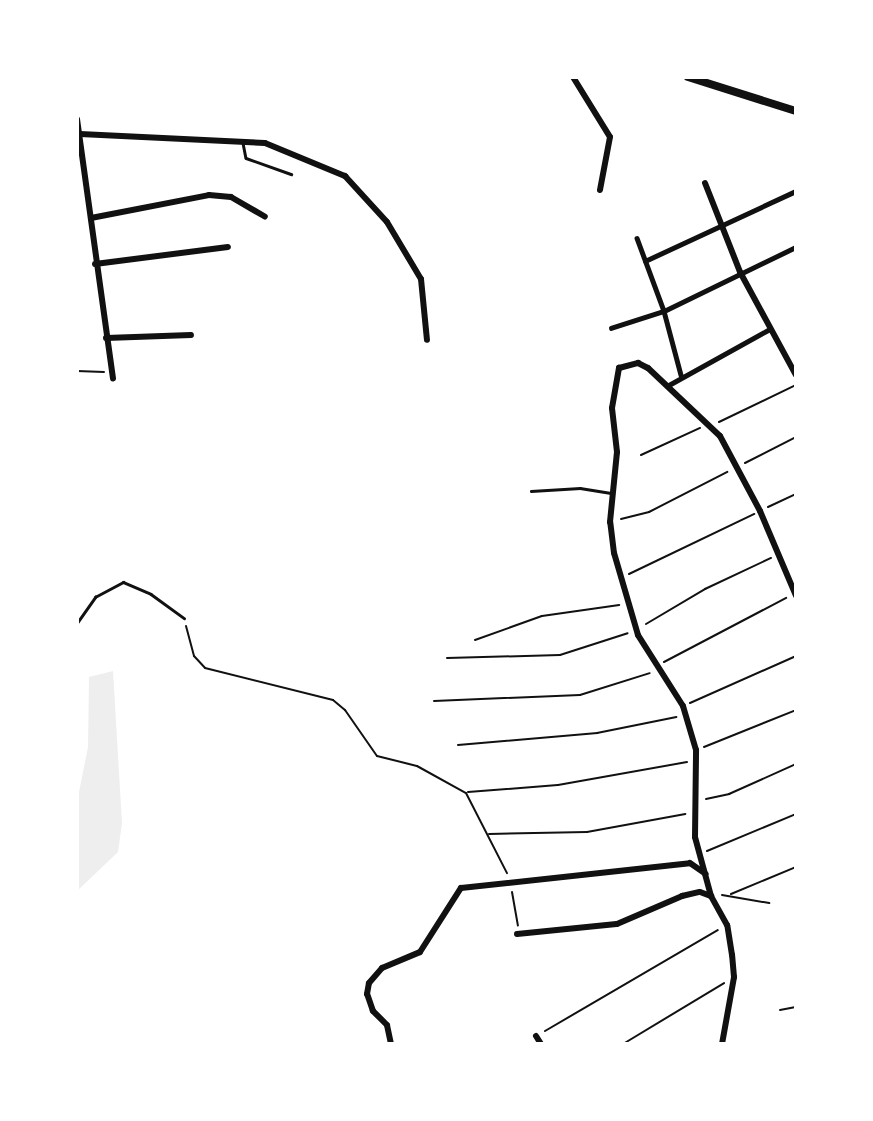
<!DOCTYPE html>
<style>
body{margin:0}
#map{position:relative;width:873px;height:1121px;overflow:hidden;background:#fff;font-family:Bitter,serif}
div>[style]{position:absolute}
.green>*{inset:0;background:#eee}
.path>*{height:2px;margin:-1px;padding:0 1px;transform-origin:1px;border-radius:1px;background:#111}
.service>*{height:2.5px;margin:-1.25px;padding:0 1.25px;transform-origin:1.25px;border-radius:1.25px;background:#111}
.pedestrian>*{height:4.5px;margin:-2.25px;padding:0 2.25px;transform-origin:2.25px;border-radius:2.25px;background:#111}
.minor>*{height:6px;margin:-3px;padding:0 3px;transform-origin:3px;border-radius:3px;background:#111}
.tertiary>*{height:8px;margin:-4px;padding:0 4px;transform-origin:4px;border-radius:4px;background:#111}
span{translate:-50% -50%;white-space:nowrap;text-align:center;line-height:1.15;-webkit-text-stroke:7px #fff;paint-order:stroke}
.frame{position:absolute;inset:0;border:79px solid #fff;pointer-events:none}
</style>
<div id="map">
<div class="green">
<div style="clip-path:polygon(113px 671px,122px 823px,118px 852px,77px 891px,77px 802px,88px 747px,89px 677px)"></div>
</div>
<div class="path">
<div style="left:77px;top:371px;width:27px;rotate:2deg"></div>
<div style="left:719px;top:422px;width:85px;rotate:-25.7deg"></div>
<div style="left:641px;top:455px;width:65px;rotate:-24.6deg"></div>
<div style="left:745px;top:463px;width:57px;rotate:-27deg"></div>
<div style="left:768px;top:507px;width:31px;rotate:-25deg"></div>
<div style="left:621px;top:519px;width:29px;rotate:-14deg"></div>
<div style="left:649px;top:512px;width:88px;rotate:-27.1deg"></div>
<div style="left:629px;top:574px;width:139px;rotate:-25.6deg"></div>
<div style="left:646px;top:624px;width:69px;rotate:-30.7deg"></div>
<div style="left:705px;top:589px;width:73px;rotate:-25.2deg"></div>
<div style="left:186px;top:626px;width:31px;rotate:75deg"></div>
<div style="left:194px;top:656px;width:16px;rotate:47deg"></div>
<div style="left:205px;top:668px;width:132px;rotate:14deg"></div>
<div style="left:333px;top:700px;width:16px;rotate:40deg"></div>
<div style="left:345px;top:710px;width:56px;rotate:55.2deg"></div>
<div style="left:377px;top:756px;width:41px;rotate:14deg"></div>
<div style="left:417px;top:766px;width:56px;rotate:28.9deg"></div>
<div style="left:466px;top:793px;width:90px;rotate:62.9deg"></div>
<div style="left:475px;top:640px;width:71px;rotate:-19.7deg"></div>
<div style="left:542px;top:616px;width:78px;rotate:-8.1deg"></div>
<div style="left:447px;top:658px;width:113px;rotate:-1.5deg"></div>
<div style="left:560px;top:655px;width:71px;rotate:-17.9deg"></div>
<div style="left:664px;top:662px;width:138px;rotate:-27.7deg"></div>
<div style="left:434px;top:701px;width:146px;rotate:-2.4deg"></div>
<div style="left:580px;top:695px;width:73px;rotate:-17.4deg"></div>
<div style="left:690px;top:703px;width:116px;rotate:-23.9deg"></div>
<div style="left:458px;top:745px;width:140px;rotate:-4.9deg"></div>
<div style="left:597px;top:733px;width:81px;rotate:-11.4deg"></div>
<div style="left:704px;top:747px;width:99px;rotate:-21.9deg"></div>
<div style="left:468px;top:792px;width:90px;rotate:-4.4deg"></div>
<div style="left:558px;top:785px;width:131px;rotate:-10.1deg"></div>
<div style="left:706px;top:799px;width:24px;rotate:-12deg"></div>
<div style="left:729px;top:794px;width:73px;rotate:-24.1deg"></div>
<div style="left:489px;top:834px;width:98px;rotate:-1.2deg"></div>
<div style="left:587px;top:832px;width:100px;rotate:-10.4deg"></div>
<div style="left:707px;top:851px;width:96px;rotate:-22.6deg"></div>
<div style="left:512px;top:892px;width:34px;rotate:80deg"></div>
<div style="left:731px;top:894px;width:70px;rotate:-22.6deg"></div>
<div style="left:722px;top:895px;width:48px;rotate:9.7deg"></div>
<div style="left:780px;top:1010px;width:16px;rotate:-11deg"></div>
<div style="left:545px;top:1031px;width:200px;rotate:-30.3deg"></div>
<div style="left:623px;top:1044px;width:118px;rotate:-31.1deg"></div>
</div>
<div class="service">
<div style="left:243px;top:143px;width:15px;rotate:79deg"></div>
<div style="left:246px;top:158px;width:48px;rotate:19.6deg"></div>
<div style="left:531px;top:491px;width:49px;rotate:-3.5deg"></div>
<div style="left:580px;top:488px;width:31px;rotate:9deg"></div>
<div style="left:77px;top:623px;width:32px;rotate:-55deg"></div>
<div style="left:95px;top:597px;width:32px;rotate:-28deg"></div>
<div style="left:123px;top:582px;width:30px;rotate:23deg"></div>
<div style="left:151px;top:594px;width:41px;rotate:36deg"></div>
</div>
<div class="pedestrian">
<div style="left:637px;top:238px;width:78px;rotate:69.7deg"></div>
<div style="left:664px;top:311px;width:66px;rotate:75.1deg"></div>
<div style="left:645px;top:261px;width:166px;rotate:-24.9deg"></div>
<div style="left:611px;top:328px;width:56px;rotate:-17.8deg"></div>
<div style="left:664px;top:311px;width:147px;rotate:-25.9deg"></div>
<div style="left:667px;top:386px;width:115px;rotate:-29deg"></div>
</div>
<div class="minor">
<div style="left:573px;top:77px;width:70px;rotate:58.3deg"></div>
<div style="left:610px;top:137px;width:54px;rotate:100.7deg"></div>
<div style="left:77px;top:119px;width:262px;rotate:82.1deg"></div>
<div style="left:80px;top:134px;width:185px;rotate:2.8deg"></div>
<div style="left:265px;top:143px;width:87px;rotate:22.4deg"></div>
<div style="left:345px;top:176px;width:62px;rotate:47.6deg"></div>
<div style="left:387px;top:222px;width:66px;rotate:59.2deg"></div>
<div style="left:421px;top:279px;width:61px;rotate:84.4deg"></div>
<div style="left:705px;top:183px;width:96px;rotate:68.5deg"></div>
<div style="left:740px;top:272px;width:117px;rotate:61.5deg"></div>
<div style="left:91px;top:218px;width:120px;rotate:-11deg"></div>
<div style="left:209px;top:195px;width:22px;rotate:5deg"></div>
<div style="left:231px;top:197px;width:39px;rotate:30deg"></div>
<div style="left:95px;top:264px;width:134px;rotate:-7.3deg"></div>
<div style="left:106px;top:338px;width:85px;rotate:-2deg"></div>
<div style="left:517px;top:934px;width:100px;rotate:-5.7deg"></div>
<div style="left:617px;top:924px;width:71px;rotate:-23.3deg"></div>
<div style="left:682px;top:896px;width:18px;rotate:-13deg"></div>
<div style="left:700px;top:892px;width:12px;rotate:20deg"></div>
<div style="left:536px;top:1036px;width:9px;rotate:58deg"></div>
<div style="left:391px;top:1044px;width:19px;rotate:-102deg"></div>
<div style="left:387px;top:1025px;width:20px;rotate:-135deg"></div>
<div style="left:373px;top:1011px;width:18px;rotate:-109deg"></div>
<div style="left:367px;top:994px;width:11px;rotate:-80deg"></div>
<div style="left:369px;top:983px;width:20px;rotate:-49deg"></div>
<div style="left:382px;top:968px;width:41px;rotate:-22.8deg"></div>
<div style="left:420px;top:952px;width:76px;rotate:-57.4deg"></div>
<div style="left:461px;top:888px;width:230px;rotate:-6.2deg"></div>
<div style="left:690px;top:863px;width:19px;rotate:35deg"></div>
<div style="left:722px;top:1044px;width:68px;rotate:-79.8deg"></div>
<div style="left:734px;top:977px;width:22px;rotate:-95deg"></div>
<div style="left:732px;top:955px;width:30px;rotate:-99deg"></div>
<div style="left:727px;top:925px;width:33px;rotate:-119deg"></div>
<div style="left:711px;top:896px;width:61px;rotate:-105.2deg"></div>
<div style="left:695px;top:837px;width:87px;rotate:-89.3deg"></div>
<div style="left:696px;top:750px;width:46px;rotate:-106.5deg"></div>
<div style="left:683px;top:706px;width:84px;rotate:-122.4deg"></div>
<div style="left:638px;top:635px;width:85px;rotate:-106.3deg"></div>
<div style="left:614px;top:553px;width:31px;rotate:-97deg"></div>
<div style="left:610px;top:522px;width:70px;rotate:-84.3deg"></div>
<div style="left:617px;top:452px;width:44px;rotate:-96.5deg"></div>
<div style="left:612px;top:408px;width:41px;rotate:-80.1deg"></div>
<div style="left:619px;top:368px;width:20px;rotate:-15deg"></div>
<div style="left:638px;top:363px;width:11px;rotate:27deg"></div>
<div style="left:648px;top:368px;width:99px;rotate:43.4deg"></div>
<div style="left:720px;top:436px;width:85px;rotate:61.9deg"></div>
<div style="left:760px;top:511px;width:92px;rotate:67deg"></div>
</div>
<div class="tertiary">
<div style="left:688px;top:77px;width:113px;rotate:17.5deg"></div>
</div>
<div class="frame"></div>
</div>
